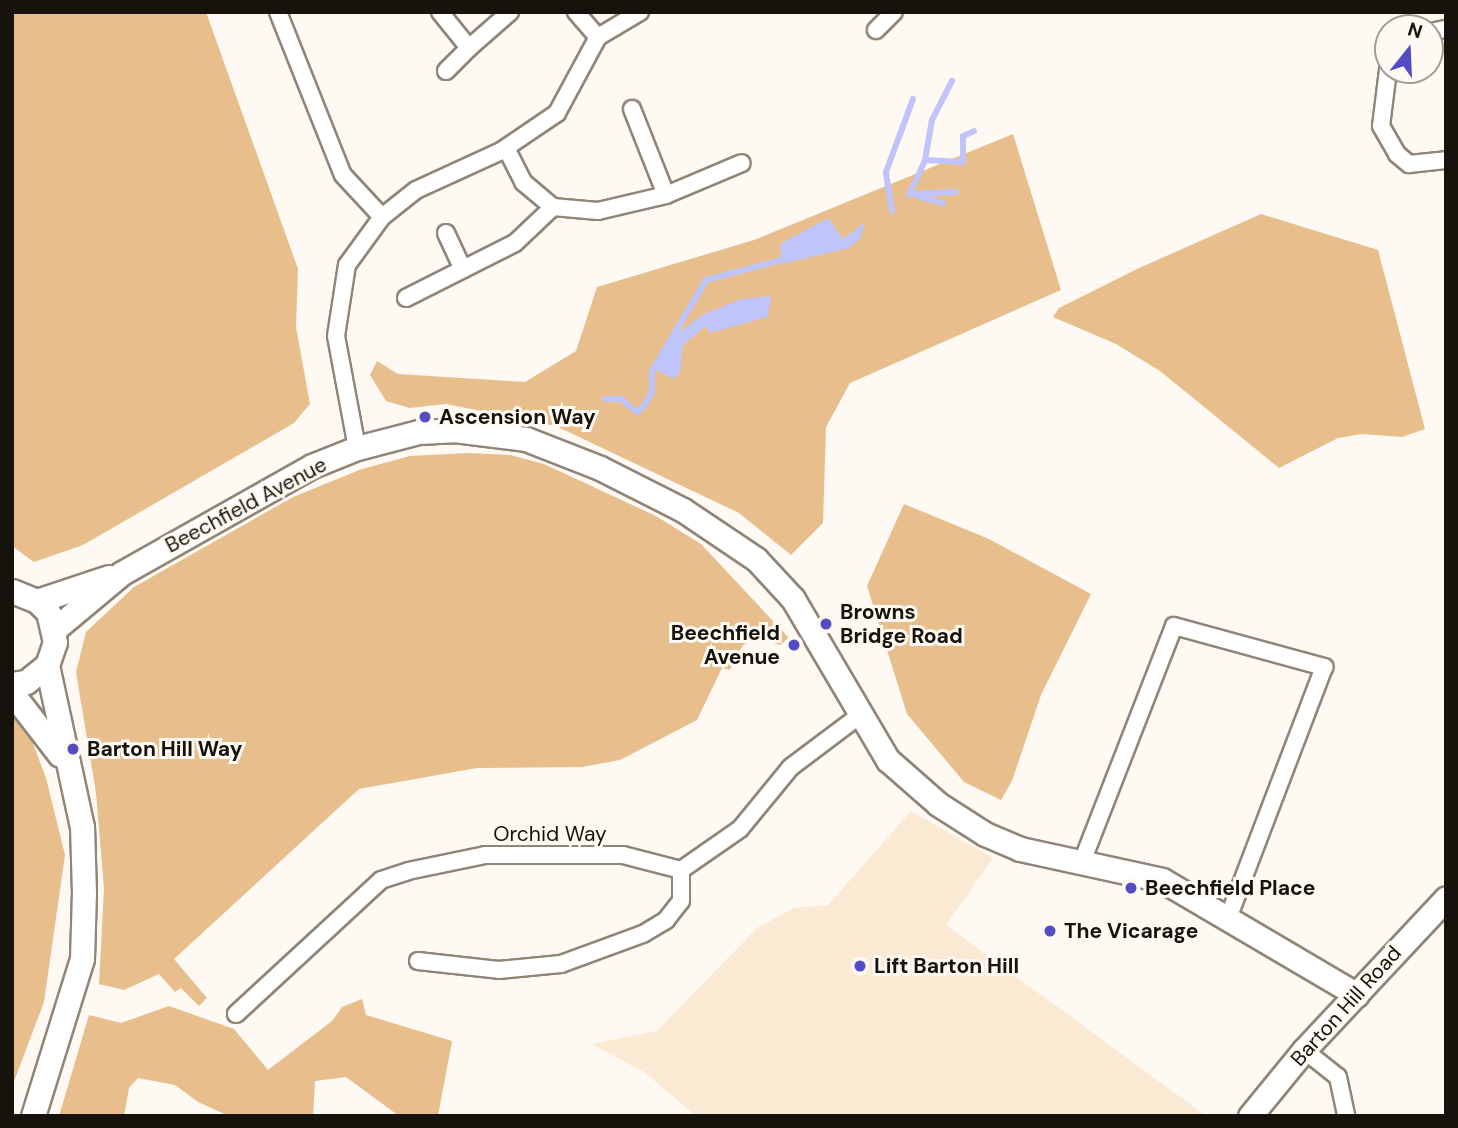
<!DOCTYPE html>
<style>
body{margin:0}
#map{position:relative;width:1458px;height:1128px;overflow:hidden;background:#fef9f2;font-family:"DM Sans",sans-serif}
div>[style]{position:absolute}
.built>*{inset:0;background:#fce9d3}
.green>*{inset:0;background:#e7be8c}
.water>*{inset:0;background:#bfc4fa}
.stream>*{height:6px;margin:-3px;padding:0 3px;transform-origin:3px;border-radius:3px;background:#bfc4fa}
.roads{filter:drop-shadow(2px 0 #918577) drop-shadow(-2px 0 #918577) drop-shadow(0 2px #918577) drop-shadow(0 -2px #918577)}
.street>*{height:16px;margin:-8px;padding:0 8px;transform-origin:8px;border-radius:8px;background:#fff}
.secondary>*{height:23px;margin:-11.5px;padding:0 11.5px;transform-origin:11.5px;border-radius:11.5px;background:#fff}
.dots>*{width:19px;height:19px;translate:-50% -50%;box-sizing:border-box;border:4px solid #fef9f2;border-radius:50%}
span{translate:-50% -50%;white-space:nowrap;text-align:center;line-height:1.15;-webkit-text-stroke:6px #fef9f2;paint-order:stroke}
.poi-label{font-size:21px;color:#16120c;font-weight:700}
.left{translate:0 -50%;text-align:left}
.right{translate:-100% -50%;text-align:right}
.street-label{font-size:21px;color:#16120c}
.frame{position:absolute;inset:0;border:14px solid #16120c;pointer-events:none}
.north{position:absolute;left:1374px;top:14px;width:70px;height:70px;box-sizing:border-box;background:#fef9f2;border:2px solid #a19d96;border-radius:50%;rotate:18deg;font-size:19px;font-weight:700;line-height:28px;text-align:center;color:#16120c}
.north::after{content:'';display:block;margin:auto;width:24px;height:32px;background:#534cc3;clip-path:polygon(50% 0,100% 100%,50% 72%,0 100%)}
</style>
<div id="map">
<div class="built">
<div style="clip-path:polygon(911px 811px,993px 858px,946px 925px,1206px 1116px,696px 1116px,644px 1072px,592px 1044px,657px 1031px,757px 928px,794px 908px,828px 905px)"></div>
</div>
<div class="green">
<div style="clip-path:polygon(12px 12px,206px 12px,298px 269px,296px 327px,310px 404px,294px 423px,83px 545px,34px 562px,12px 546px)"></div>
<div style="clip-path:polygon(1013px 134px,1061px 290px,850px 383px,826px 427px,823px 523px,791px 555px,739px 513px,556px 426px,446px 404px,410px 408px,386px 401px,370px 375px,377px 361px,398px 374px,525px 382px,576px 351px,597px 287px,754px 240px)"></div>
<div style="clip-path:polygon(1261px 214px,1378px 250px,1425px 429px,1402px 437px,1362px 434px,1338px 438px,1279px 468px,1160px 371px,1116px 344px,1053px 317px,1059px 308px,1137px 269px)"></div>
<div style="clip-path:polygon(468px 453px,510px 455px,544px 464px,656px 516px,701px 544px,789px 638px,780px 645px,757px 638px,743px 645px,730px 670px,722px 668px,697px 720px,620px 760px,582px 767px,477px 768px,359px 789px,174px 959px,207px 998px,199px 1006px,181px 988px,175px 992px,159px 974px,124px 990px,99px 984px,104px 888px,96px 793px,76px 672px,86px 632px,134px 587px,293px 497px,362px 469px,410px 456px)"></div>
<div style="clip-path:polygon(904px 504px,989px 539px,1091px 594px,1041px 695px,1012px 781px,1001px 800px,964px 782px,907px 714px,867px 586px)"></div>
<div style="clip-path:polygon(12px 715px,29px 733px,46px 778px,65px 855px,44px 1002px,12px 1087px)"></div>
<div style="clip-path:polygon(362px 999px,366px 1015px,452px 1041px,438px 1116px,399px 1116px,346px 1077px,315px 1081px,313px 1116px,229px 1116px,198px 1102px,175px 1085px,138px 1078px,129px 1088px,124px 1116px,59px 1116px,89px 1015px,121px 1023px,169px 1006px,234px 1029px,268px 1070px,332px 1021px,342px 1007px)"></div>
</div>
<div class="water">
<div style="clip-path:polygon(828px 218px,843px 239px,865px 222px,860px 239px,849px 248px,782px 264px,780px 244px)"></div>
<div style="clip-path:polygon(771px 296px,768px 317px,709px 333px,706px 326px,683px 345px,680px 372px,673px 379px,656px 370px,670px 339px,702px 315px,741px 299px)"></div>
</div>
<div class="stream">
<div style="left:925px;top:160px;width:38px;rotate:3deg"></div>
<div style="left:963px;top:162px;width:26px;rotate:-90deg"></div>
<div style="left:963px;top:136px;width:12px;rotate:-24deg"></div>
<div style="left:911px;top:194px;width:45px;rotate:-2.5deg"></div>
<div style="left:909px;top:195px;width:38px;rotate:-65deg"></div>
<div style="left:925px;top:160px;width:41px;rotate:-80.1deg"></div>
<div style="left:932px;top:120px;width:44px;rotate:-62.9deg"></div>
<div style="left:920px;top:197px;width:24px;rotate:15deg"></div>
<div style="left:892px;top:211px;width:39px;rotate:-99deg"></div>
<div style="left:886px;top:172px;width:78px;rotate:-69.7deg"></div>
<div style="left:605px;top:399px;width:16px"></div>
<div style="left:621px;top:399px;width:21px;rotate:39deg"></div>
<div style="left:637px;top:412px;width:9px;rotate:-41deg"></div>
<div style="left:644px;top:406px;width:16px;rotate:-60deg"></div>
<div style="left:652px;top:392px;width:21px;rotate:-90deg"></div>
<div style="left:652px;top:371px;width:106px;rotate:-59.3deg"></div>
<div style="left:706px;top:280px;width:78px;rotate:-14.9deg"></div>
</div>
<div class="roads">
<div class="street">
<div style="left:278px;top:12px;width:175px;rotate:68.3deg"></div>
<div style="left:343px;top:175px;width:57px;rotate:47.1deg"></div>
<div style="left:440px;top:12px;width:46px;rotate:51.1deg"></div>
<div style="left:469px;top:48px;width:55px;rotate:-41.3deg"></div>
<div style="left:576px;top:12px;width:33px;rotate:49deg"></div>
<div style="left:876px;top:30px;width:25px;rotate:-45deg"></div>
<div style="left:1430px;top:32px;width:16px;rotate:-11deg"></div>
<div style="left:598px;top:37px;width:49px;rotate:-30.8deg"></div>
<div style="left:1388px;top:70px;width:56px;rotate:97.1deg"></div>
<div style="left:1381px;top:126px;width:32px;rotate:60deg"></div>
<div style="left:1397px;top:154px;width:16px;rotate:40deg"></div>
<div style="left:1409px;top:164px;width:37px;rotate:-6deg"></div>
<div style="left:446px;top:71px;width:33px;rotate:-45deg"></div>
<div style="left:632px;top:109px;width:92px;rotate:68.4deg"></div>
<div style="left:506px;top:148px;width:38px;rotate:63deg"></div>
<div style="left:523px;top:182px;width:39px;rotate:40deg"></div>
<div style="left:553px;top:207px;width:45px;rotate:5.1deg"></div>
<div style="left:598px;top:211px;width:70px;rotate:-13.2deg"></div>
<div style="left:666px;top:195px;width:82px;rotate:-22.8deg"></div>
<div style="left:446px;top:233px;width:40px;rotate:65deg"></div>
<div style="left:406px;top:298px;width:122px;rotate:-26.8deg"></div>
<div style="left:515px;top:243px;width:52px;rotate:-43.5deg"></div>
<div style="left:357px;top:448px;width:114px;rotate:-100.6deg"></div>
<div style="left:336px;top:336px;width:72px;rotate:-81.2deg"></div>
<div style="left:347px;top:265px;width:59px;rotate:-53.9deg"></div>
<div style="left:382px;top:217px;width:43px;rotate:-38.5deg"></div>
<div style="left:416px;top:190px;width:94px;rotate:-24.6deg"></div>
<div style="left:501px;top:151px;width:68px;rotate:-34.2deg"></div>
<div style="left:557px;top:113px;width:86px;rotate:-61.7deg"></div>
<div style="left:1082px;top:862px;width:253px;rotate:-68.7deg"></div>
<div style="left:1174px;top:626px;width:156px;rotate:15.3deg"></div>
<div style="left:1324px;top:667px;width:267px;rotate:110.9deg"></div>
<div style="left:418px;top:961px;width:81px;rotate:6.3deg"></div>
<div style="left:499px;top:970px;width:62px;rotate:-5.5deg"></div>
<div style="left:561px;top:964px;width:87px;rotate:-20.1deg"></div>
<div style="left:643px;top:934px;width:27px;rotate:-31deg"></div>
<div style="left:666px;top:920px;width:24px;rotate:-52deg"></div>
<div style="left:681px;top:901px;width:31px;rotate:-90deg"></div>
<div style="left:236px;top:1014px;width:197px;rotate:-42.7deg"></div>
<div style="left:381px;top:880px;width:28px;rotate:-18deg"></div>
<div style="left:408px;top:871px;width:79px;rotate:-11.7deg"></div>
<div style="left:485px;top:855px;width:138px"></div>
<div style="left:623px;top:855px;width:60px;rotate:14.5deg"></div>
<div style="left:681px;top:870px;width:72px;rotate:-34.8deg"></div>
<div style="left:740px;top:829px;width:80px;rotate:-50.6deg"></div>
<div style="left:791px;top:767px;width:85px;rotate:-36.9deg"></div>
<div style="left:1304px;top:1050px;width:43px;rotate:38.5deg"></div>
<div style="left:1338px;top:1077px;width:40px;rotate:78deg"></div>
</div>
<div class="secondary">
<div style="left:12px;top:591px;width:27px;rotate:22deg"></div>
<div style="left:37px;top:601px;width:16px;rotate:45deg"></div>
<div style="left:48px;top:612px;width:31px;rotate:77deg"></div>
<div style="left:55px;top:642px;width:24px;rotate:109deg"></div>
<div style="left:47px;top:665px;width:27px;rotate:141deg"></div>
<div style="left:26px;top:682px;width:14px;rotate:172deg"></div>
<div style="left:37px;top:601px;width:76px;rotate:-18.4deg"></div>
<div style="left:55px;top:629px;width:87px;rotate:-39.9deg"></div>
<div style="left:122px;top:573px;width:218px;rotate:-29.4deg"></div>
<div style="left:312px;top:466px;width:48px;rotate:-21.8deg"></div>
<div style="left:357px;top:448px;width:64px;rotate:-14.5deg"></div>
<div style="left:419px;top:432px;width:35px;rotate:-3deg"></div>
<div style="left:454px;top:430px;width:73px;rotate:7.1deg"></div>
<div style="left:526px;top:439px;width:79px;rotate:21.4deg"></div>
<div style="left:600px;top:468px;width:93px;rotate:26.8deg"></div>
<div style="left:683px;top:510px;width:88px;rotate:33.9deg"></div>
<div style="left:756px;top:559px;width:54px;rotate:47.2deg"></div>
<div style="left:793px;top:599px;width:187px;rotate:59.5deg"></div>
<div style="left:888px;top:760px;width:67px;rotate:41.3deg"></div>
<div style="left:938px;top:804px;width:56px;rotate:32.6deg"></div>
<div style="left:985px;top:834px;width:38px;rotate:23deg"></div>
<div style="left:1020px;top:849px;width:145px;rotate:12.3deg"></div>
<div style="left:1162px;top:880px;width:226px;rotate:30.5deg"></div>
<div style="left:12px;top:693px;width:78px;rotate:52.3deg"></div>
<div style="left:33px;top:1116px;width:164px;rotate:-72.7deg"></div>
<div style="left:82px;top:959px;width:66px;rotate:-88.3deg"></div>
<div style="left:84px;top:893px;width:66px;rotate:-91.7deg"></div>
<div style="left:82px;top:827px;width:166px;rotate:-102.2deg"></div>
<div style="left:1250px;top:1116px;width:85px;rotate:-50.7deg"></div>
<div style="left:1304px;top:1050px;width:208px;rotate:-46.9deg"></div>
</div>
</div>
<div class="dots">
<div style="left:425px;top:417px;background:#534cc3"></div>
<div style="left:826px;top:624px;background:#534cc3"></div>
<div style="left:794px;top:645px;background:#534cc3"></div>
<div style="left:73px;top:749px;background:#534cc3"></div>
<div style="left:1131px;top:888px;background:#534cc3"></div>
<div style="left:1050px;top:931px;background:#534cc3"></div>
<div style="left:860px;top:966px;background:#534cc3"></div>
</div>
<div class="poi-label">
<span class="left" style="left:439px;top:417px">Ascension Way</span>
<span class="left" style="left:840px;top:624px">Browns<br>Bridge Road</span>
<span class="right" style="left:780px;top:645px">Beechfield<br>Avenue</span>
<span class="left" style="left:87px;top:749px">Barton Hill Way</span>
<span class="left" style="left:1145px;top:888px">Beechfield Place</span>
<span class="left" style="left:1064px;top:931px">The Vicarage</span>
<span class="left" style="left:874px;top:966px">Lift Barton Hill</span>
</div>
<div class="street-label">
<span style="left:246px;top:505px;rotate:-28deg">Beechfield Avenue</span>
<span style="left:550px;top:834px">Orchid Way</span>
<span style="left:1346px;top:1006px;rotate:-48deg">Barton Hill Road</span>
</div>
<div class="frame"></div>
<div class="north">N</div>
</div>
